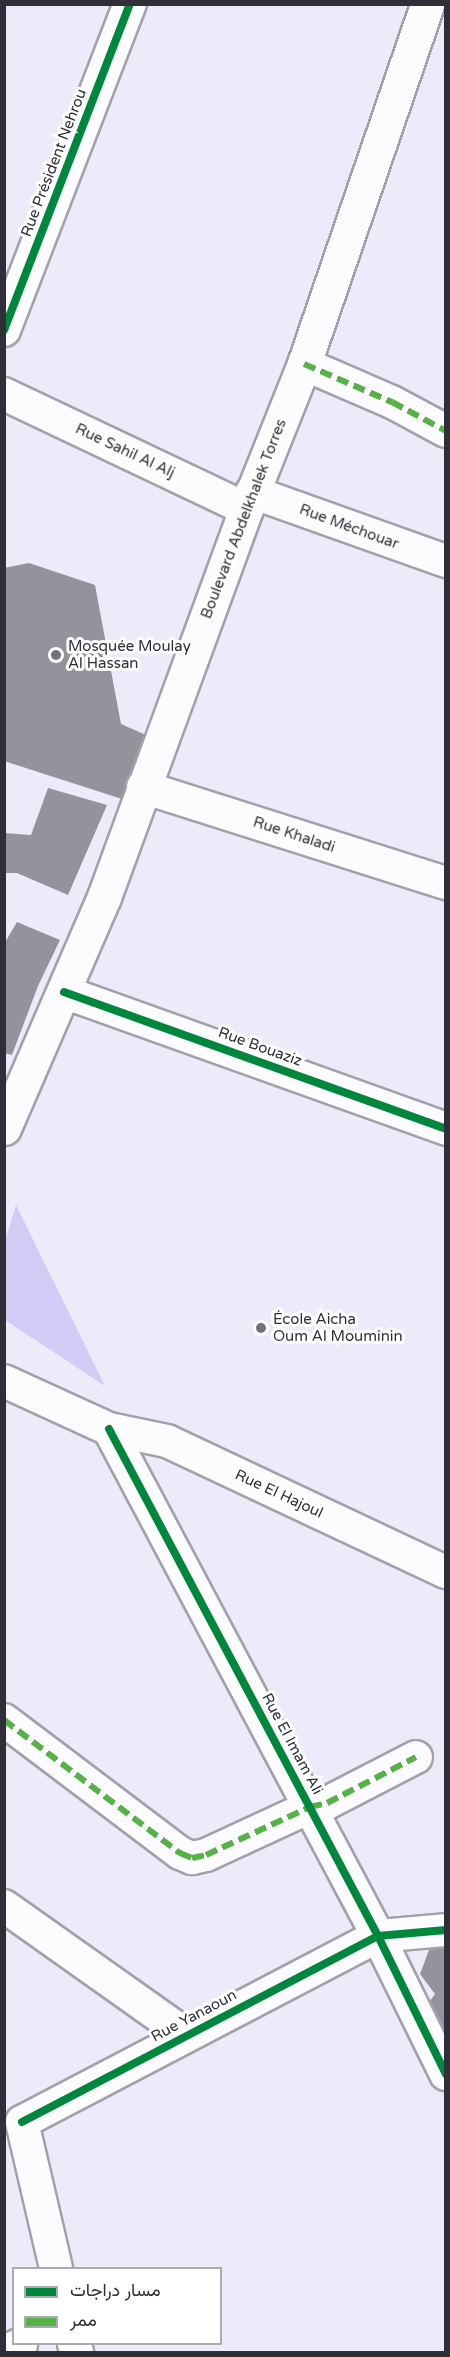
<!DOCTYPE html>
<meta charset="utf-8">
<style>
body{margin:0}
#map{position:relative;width:450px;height:2357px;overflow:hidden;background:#ecebf9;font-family:"Varela Round",Vazirmatn,sans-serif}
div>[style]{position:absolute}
.green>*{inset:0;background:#d1ccf6}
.building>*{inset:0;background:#94939d}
.roads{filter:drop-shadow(2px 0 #a2a1ab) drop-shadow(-2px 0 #a2a1ab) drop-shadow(0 2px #a2a1ab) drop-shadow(0 -2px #a2a1ab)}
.street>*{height:32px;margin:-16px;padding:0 16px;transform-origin:16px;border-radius:16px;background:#fcfcfe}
.secondary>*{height:33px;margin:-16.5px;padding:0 16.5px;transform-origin:16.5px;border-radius:16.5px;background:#fcfcfe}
.quiet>*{height:6px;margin-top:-3px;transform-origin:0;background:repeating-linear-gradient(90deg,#56b246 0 12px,transparent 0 18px)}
.cycleway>*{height:8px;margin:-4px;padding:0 4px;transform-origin:4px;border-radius:4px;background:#00873e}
.dots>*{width:16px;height:16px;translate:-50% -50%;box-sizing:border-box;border:3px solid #fff;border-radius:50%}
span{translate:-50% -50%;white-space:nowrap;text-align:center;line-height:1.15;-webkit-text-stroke:6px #fff;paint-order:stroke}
.street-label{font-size:15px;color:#302f39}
.poi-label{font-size:15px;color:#302f39}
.left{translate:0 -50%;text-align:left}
.frame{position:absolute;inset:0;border:6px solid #302f39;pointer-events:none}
.legend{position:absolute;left:12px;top:2267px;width:210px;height:78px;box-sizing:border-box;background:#fff;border:2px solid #acacb0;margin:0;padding:8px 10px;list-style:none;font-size:18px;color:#302f39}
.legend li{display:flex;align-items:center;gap:12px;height:30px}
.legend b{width:30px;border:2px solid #acacb0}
</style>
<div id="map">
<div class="green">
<div style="clip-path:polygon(16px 1205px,105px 1386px,5px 1320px,5px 1241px)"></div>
</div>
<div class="building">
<div style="clip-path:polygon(29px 563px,95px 585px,121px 724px,146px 735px,122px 799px,4px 761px,4px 568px)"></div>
<div style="clip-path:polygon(48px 788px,107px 805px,68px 895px,17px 873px,4px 873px,4px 833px,31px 835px)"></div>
<div style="clip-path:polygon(17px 922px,60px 940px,38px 986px,12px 1055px,4px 1053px,4px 944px)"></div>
<div style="clip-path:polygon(446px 1947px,446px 2044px,427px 2005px,435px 1994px,420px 1974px,429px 1950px)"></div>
</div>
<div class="roads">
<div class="street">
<div style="left:4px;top:330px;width:350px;rotate:-68.9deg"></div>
<div style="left:304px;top:364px;width:96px;rotate:23.4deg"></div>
<div style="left:392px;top:402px;width:61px;rotate:28.2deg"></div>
<div style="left:4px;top:394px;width:268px;rotate:25.4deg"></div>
<div style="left:252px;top:492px;width:206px;rotate:19.6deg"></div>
<div style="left:143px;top:787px;width:318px;rotate:17.6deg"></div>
<div style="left:64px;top:992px;width:406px;rotate:19.7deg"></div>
<div style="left:4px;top:1381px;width:115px;rotate:24.6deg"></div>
<div style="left:109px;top:1429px;width:59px;rotate:11.7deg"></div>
<div style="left:167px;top:1441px;width:308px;rotate:25.2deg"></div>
<div style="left:109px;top:1429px;width:574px;rotate:62.05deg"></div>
<div style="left:378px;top:1936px;width:154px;rotate:63.8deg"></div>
<div style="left:4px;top:1720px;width:221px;rotate:37.1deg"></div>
<div style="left:180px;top:1853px;width:13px;rotate:23deg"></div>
<div style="left:192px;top:1858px;width:14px;rotate:-12deg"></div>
<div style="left:206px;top:1855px;width:115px;rotate:-24.8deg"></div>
<div style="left:310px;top:1807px;width:17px;rotate:-13deg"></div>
<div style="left:327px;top:1803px;width:100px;rotate:-27.3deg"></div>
<div style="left:4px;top:1906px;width:223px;rotate:35.3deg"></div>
<div style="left:22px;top:2122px;width:402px;rotate:-27.6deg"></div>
<div style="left:378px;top:1936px;width:68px;rotate:-5deg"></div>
<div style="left:22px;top:2122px;width:150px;rotate:76.9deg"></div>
<div style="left:74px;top:2344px;width:9px;rotate:69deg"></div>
<div style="left:4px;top:2352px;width:19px;rotate:-25deg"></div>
</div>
<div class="secondary">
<div style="left:4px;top:1128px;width:252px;rotate:-66.6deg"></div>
<div style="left:104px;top:897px;width:413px;rotate:-69.9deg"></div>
<div style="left:246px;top:509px;width:156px;rotate:-68.2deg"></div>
<div style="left:304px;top:364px;width:380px;rotate:-71.1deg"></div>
</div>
</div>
<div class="quiet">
<div style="left:304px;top:364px;width:96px;rotate:23.4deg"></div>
<div style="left:392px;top:402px;width:61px;rotate:28.2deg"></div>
<div style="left:4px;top:1720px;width:221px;rotate:37.1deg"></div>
<div style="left:180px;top:1853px;width:13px;rotate:23deg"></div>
<div style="left:192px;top:1858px;width:14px;rotate:-12deg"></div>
<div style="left:206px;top:1855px;width:115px;rotate:-24.8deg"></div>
<div style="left:310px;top:1807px;width:17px;rotate:-13deg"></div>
<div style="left:327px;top:1803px;width:100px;rotate:-27.3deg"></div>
</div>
<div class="cycleway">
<div style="left:4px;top:330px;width:350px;rotate:-68.9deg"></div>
<div style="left:64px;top:992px;width:406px;rotate:19.7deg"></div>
<div style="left:109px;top:1429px;width:574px;rotate:62.05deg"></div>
<div style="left:378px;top:1936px;width:154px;rotate:63.8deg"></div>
<div style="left:22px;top:2122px;width:402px;rotate:-27.6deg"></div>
<div style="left:378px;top:1936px;width:68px;rotate:-5deg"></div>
</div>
<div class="dots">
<div style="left:56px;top:655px;background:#72717c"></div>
<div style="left:261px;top:1328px;background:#72717c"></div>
</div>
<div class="street-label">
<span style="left:54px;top:163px;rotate:-69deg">Rue Président Nehrou</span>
<span style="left:125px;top:451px;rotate:25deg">Rue Sahil Al Alj</span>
<span style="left:244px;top:519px;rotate:-69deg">Boulevard Abdelkhalek Torres</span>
<span style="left:349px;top:527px;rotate:20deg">Rue Méchouar</span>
<span style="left:294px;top:835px;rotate:18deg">Rue Khaladi</span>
<span style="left:260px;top:1047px;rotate:20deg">Rue Bouaziz</span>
<span style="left:279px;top:1494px;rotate:25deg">Rue El Hajoul</span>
<span style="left:292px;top:1744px;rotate:62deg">Rue El Imam Ali</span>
<span style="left:194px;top:2016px;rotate:-28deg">Rue Yanaoun</span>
</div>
<div class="poi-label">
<span class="left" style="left:68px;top:655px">Mosquée Moulay<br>Al Hassan</span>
<span class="left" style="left:273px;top:1328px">École Aicha<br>Oum Al Mouminin</span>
</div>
<div class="frame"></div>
<ul class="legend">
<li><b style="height:8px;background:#00873e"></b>مسار دراجات</li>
<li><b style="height:8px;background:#56b246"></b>ممر</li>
</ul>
</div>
